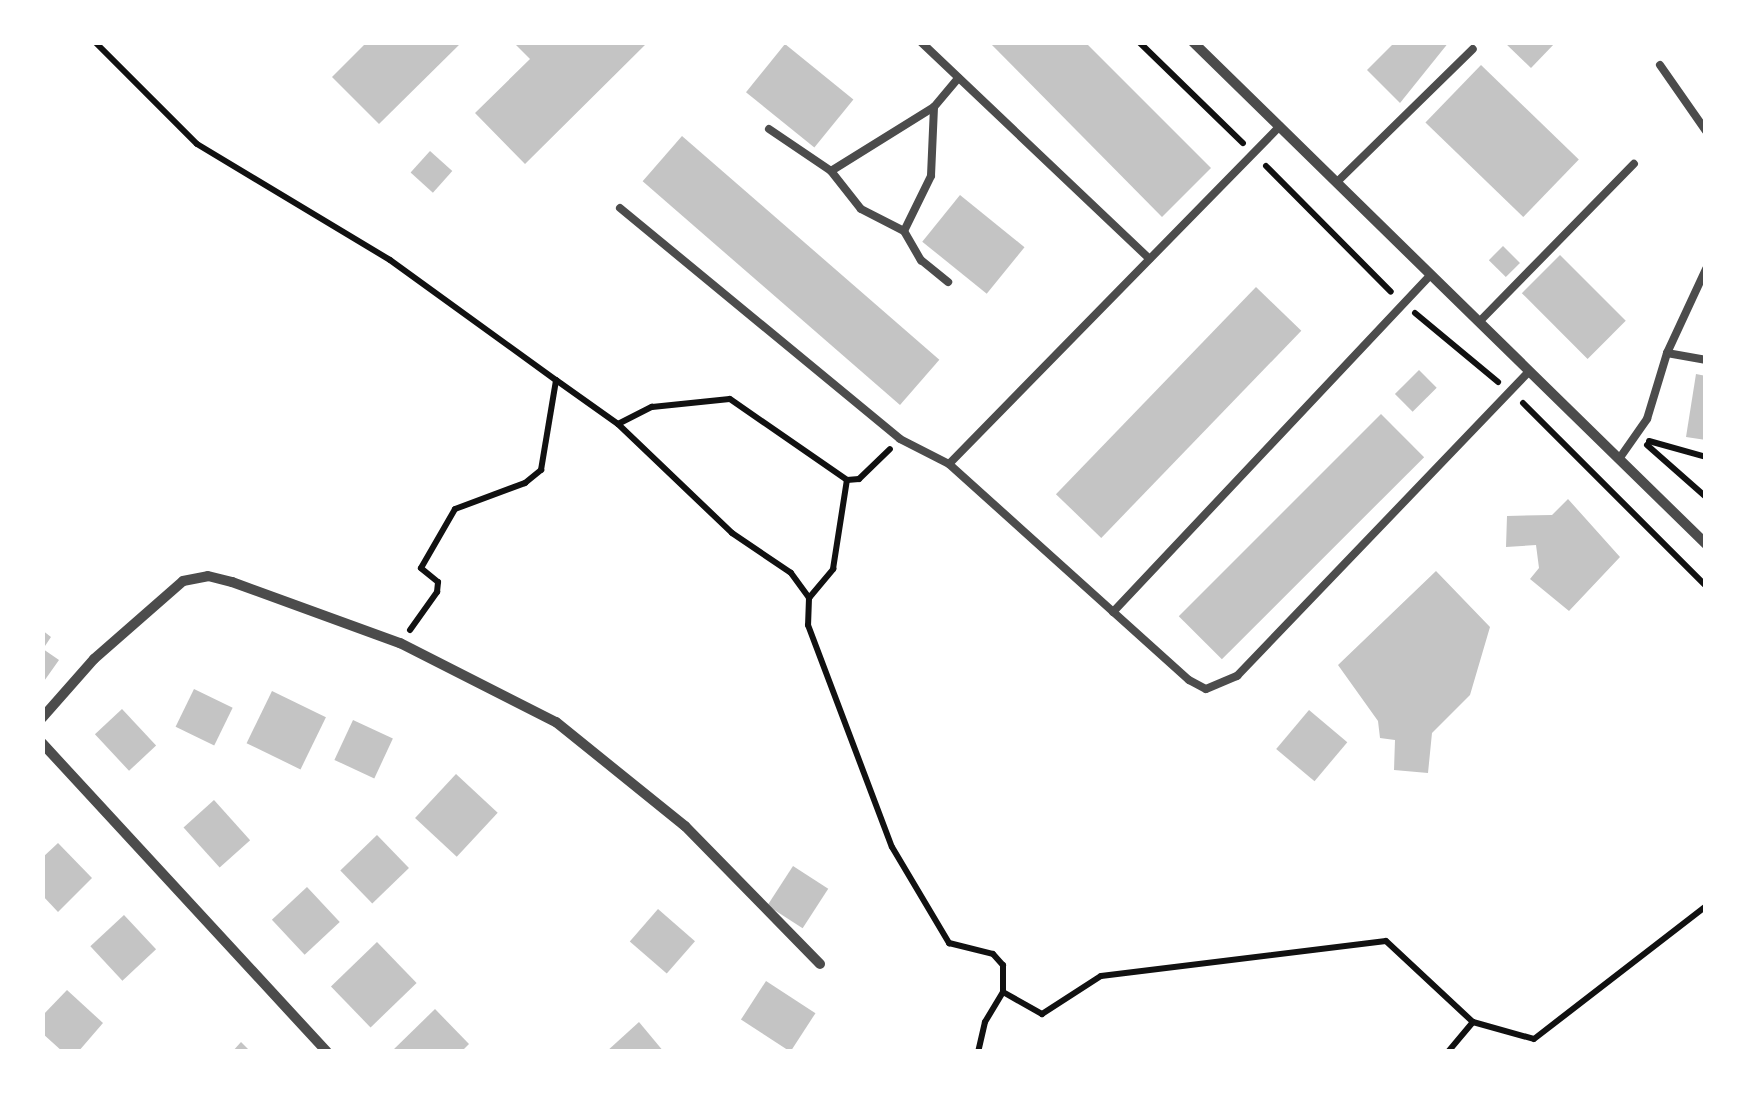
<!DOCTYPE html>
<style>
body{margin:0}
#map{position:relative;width:1748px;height:1094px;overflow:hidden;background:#fff;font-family:"Crimson Pro",serif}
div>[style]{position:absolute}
.building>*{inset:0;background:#c4c4c4;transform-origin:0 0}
.path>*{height:6px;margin:-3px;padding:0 3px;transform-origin:3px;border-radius:3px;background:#111}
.service>*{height:8px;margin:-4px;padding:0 4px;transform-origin:4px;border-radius:4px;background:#4c4c4c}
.minor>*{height:10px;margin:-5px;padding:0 5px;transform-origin:5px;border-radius:5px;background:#4c4c4c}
span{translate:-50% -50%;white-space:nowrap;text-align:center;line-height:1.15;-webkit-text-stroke:10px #fff;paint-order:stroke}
.frame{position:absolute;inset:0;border:45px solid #fff;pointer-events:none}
</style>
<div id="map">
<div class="building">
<div style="clip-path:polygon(367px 42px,462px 42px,379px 124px,332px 77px)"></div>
<div style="clip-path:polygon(513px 42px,547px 44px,648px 42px,525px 164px,475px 113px,530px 59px)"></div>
<div style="clip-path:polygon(989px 42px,1085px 42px,1211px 168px,1162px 217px)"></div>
<div style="clip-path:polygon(1395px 42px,1449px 42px,1400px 103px,1367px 70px)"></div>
<div style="clip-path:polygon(1504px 42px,1556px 42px,1531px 68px)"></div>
<div style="left:785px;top:44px;width:88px;height:62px;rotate:39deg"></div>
<div style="left:1481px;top:65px;width:136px;height:80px;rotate:44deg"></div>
<div style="left:682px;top:136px;width:341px;height:60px;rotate:41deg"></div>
<div style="left:430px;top:151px;width:30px;height:29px;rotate:42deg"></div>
<div style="left:960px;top:195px;width:83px;height:60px;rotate:39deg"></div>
<div style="left:1503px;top:246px;width:24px;height:20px;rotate:45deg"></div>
<div style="left:1560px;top:255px;width:93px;height:54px;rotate:45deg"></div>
<div style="left:1256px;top:287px;width:63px;height:288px;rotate:44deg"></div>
<div style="left:1419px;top:370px;width:25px;height:34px;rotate:45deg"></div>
<div style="clip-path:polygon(1696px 374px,1706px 376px,1706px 440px,1686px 437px)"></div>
<div style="left:1381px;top:414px;width:61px;height:286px;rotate:45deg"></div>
<div style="clip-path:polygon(1568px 499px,1620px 557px,1569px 611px,1530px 579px,1539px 568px,1536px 545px,1506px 547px,1507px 516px,1552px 515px)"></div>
<div style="clip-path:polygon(1436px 571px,1490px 627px,1470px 695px,1432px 733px,1428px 773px,1394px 770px,1395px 740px,1380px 738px,1378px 721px,1338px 665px)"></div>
<div style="clip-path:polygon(42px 630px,51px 637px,43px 649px,59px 660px,42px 684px)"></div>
<div style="left:194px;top:689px;width:43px;height:42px;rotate:26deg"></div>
<div style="left:272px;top:691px;width:60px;height:58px;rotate:26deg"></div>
<div style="left:122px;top:709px;width:50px;height:37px;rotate:47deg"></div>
<div style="left:1309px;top:710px;width:50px;height:51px;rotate:40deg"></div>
<div style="left:353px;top:720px;width:44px;height:44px;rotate:25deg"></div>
<div style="left:456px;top:774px;width:57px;height:60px;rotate:43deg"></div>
<div style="left:214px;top:800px;width:54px;height:41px;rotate:48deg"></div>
<div style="left:377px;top:835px;width:46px;height:51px;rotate:46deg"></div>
<div style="clip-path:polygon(58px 843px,92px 878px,58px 912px,42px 895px,42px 858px)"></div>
<div style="left:793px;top:866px;width:42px;height:47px;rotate:33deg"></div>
<div style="left:307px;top:887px;width:48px;height:48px;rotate:47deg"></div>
<div style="left:658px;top:909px;width:49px;height:43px;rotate:41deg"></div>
<div style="left:124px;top:915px;width:47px;height:46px;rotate:47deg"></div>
<div style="left:377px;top:942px;width:57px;height:64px;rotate:46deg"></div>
<div style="left:766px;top:981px;width:59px;height:46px;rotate:33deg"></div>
<div style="clip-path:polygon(67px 990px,103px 1023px,78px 1052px,63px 1052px,42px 1033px,42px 1016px)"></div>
<div style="clip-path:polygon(435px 1009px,469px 1044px,461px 1052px,391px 1052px)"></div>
<div style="clip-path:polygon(639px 1022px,664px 1052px,606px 1052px)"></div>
<div style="clip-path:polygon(241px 1042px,251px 1052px,232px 1052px)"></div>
</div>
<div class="path">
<div style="left:95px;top:42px;width:144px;rotate:45deg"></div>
<div style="left:197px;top:144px;width:225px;rotate:31deg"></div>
<div style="left:390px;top:260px;width:205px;rotate:35.9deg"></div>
<div style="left:556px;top:380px;width:76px;rotate:35.4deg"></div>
<div style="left:618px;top:424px;width:158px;rotate:43.7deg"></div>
<div style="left:732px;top:533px;width:71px;rotate:34.1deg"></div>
<div style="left:791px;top:573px;width:31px;rotate:54deg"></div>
<div style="left:809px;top:598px;width:27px;rotate:92deg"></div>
<div style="left:808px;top:625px;width:237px;rotate:69.3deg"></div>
<div style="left:892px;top:847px;width:112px;rotate:59.3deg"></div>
<div style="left:949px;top:943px;width:45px;rotate:14deg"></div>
<div style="left:993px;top:954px;width:15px;rotate:48deg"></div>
<div style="left:1003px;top:965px;width:27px;rotate:90deg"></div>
<div style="left:1003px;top:992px;width:35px;rotate:121deg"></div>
<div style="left:985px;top:1022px;width:31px;rotate:103deg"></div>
<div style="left:1139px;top:42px;width:145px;rotate:44.2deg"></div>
<div style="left:1266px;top:166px;width:177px;rotate:45.2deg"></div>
<div style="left:1415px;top:313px;width:108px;rotate:39.7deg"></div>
<div style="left:1523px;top:403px;width:259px;rotate:45deg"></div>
<div style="left:618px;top:424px;width:38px;rotate:-27deg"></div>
<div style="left:652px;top:407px;width:78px;rotate:-5.9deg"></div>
<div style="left:730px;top:399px;width:142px;rotate:34.7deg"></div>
<div style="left:1649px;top:441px;width:59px;rotate:15.7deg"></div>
<div style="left:1647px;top:445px;width:79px;rotate:41.4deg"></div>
<div style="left:809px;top:598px;width:38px;rotate:-50deg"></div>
<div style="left:833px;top:569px;width:90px;rotate:-81.1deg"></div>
<div style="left:847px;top:480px;width:12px;rotate:-5deg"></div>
<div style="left:859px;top:479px;width:43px;rotate:-44.1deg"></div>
<div style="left:410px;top:630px;width:47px;rotate:-54.6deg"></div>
<div style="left:437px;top:592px;width:10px;rotate:-84deg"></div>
<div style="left:438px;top:582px;width:22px;rotate:-141deg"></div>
<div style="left:421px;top:568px;width:68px;rotate:-60deg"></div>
<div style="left:455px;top:509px;width:75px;rotate:-20.4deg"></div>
<div style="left:525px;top:483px;width:21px;rotate:-39deg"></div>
<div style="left:541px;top:470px;width:91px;rotate:-80.5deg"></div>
<div style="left:1003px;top:992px;width:45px;rotate:29.4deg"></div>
<div style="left:1042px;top:1014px;width:70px;rotate:-32.8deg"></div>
<div style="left:1101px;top:976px;width:287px;rotate:-7deg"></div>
<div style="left:1386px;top:941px;width:119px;rotate:43deg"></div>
<div style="left:1473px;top:1022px;width:39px;rotate:130deg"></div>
<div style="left:1473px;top:1022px;width:63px;rotate:15.6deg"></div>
<div style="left:1534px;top:1039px;width:217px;rotate:-37.7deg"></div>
</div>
<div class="service">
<div style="left:921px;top:42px;width:315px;rotate:43.5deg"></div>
<div style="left:1660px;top:65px;width:80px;rotate:55.1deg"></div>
<div style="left:934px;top:107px;width:69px;rotate:92.5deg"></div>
<div style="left:931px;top:176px;width:61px;rotate:116.1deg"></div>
<div style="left:904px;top:231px;width:34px;rotate:60deg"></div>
<div style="left:921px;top:260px;width:35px;rotate:39deg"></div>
<div style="left:769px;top:129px;width:75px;rotate:34.1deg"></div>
<div style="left:831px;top:171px;width:121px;rotate:-31.9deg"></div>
<div style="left:934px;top:107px;width:38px;rotate:-50deg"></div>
<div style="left:831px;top:171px;width:48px;rotate:51.7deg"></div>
<div style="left:861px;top:209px;width:48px;rotate:27.1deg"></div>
<div style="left:1337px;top:182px;width:190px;rotate:-44.4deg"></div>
<div style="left:620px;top:208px;width:363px;rotate:39.5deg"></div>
<div style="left:900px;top:439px;width:55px;rotate:27deg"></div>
<div style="left:949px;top:464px;width:473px;rotate:-45.6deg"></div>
<div style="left:1480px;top:321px;width:220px;rotate:-45.6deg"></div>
<div style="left:1667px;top:353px;width:40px;rotate:10deg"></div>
<div style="left:1619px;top:459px;width:49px;rotate:-55deg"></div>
<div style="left:1647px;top:419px;width:69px;rotate:-73.1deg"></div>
<div style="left:1667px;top:353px;width:93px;rotate:-65.1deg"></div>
<div style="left:949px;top:464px;width:323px;rotate:42deg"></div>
<div style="left:1189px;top:680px;width:19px;rotate:28deg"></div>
<div style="left:1206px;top:689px;width:34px;rotate:-23deg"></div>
<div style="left:1237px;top:676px;width:422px;rotate:-46.2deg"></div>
<div style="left:1113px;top:612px;width:464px;rotate:-46.7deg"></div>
</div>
<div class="minor">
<div style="left:1193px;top:42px;width:718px;rotate:44.38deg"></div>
<div style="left:42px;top:718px;width:79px;rotate:-48.6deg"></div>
<div style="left:94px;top:659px;width:118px;rotate:-41.2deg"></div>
<div style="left:183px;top:581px;width:25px;rotate:-11deg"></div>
<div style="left:208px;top:576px;width:25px;rotate:14deg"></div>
<div style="left:232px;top:582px;width:179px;rotate:20deg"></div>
<div style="left:400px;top:643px;width:175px;rotate:26.9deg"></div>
<div style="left:556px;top:722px;width:166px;rotate:38.9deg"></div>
<div style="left:685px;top:826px;width:193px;rotate:45.6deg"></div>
<div style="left:42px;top:743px;width:420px;rotate:47.3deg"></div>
</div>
<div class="frame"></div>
</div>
